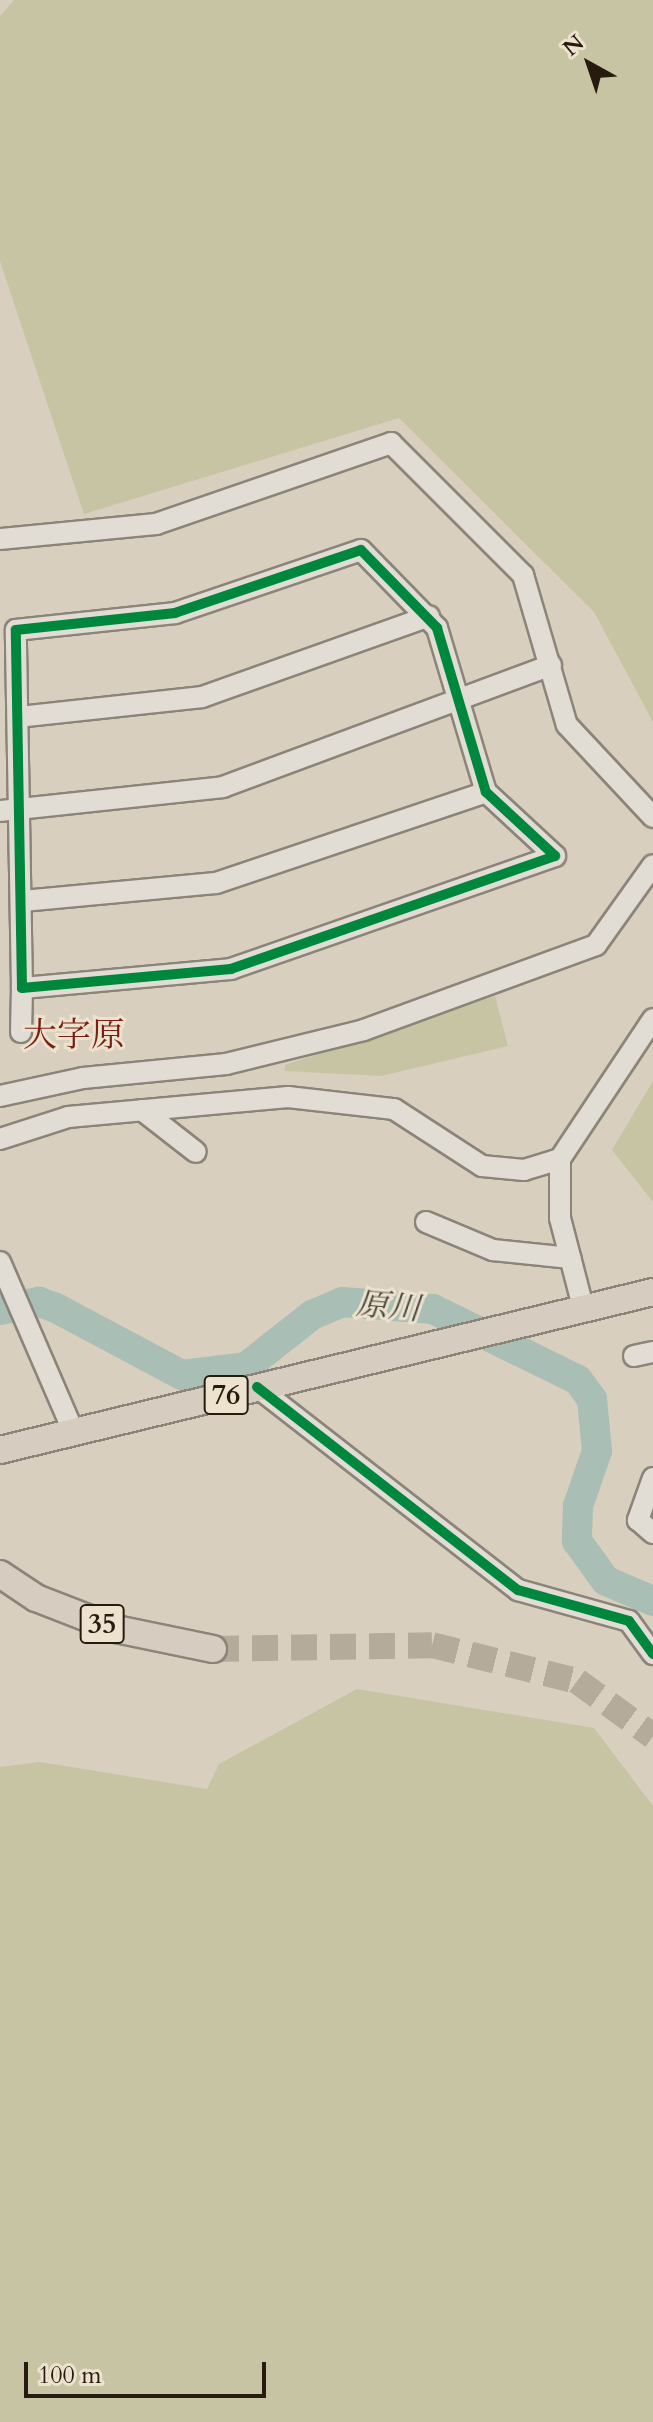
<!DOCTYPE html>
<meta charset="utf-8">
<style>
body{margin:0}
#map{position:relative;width:653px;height:2422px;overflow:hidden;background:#d9cfbe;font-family:Cardo,"Noto Serif JP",serif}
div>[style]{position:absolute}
.green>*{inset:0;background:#c6c4a2}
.river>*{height:30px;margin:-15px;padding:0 15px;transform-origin:15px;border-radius:15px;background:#a9beb4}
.major-tunnel>*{height:26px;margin-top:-13px;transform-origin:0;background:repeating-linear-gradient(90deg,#b5ab9b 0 26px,transparent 0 39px)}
.roads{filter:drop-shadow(2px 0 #8b8479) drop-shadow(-2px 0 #8b8479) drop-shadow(0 2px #8b8479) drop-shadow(0 -2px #8b8479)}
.minor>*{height:20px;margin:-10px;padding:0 10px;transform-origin:10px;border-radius:10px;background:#e2ddd4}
.major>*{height:26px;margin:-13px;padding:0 13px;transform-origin:13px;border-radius:13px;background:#d6cdc0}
.cycleway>*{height:10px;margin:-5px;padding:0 5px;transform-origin:5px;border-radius:5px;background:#00873e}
span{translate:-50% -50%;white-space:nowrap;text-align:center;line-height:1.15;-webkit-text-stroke:6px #ede2ce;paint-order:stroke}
.shield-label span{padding:2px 6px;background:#ede2ce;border:2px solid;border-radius:6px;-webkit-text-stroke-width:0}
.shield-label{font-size:28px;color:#271a0e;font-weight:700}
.water-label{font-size:32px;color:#48493f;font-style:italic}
.quarter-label{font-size:34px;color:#7a1f14}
.north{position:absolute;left:549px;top:24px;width:80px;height:80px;-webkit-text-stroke:6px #ede2ce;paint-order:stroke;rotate:320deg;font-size:22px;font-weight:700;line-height:32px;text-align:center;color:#271a0e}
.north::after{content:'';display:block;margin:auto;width:28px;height:36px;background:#271a0e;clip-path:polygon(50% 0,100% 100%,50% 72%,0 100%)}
.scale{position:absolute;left:24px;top:2362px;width:242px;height:36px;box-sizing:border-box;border:4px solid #271a0e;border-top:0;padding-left:10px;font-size:24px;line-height:28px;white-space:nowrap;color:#271a0e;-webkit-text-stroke:6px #ede2ce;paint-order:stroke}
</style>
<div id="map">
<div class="green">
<div style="clip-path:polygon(14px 0,653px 0,653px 722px,594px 612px,399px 418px,84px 514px,0 261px,0 16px)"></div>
<div style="clip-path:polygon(495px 996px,508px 1046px,381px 1076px,285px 1071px,285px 1065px)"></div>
<div style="clip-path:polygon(653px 1081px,653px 1202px,612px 1150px)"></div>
<div style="clip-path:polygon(357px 1689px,594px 1728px,653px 1806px,653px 2422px,0 2422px,0 1767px,40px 1762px,207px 1789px,219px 1764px)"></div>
</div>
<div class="river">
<div style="left:0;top:1310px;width:40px;rotate:-12deg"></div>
<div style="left:39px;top:1302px;width:18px;rotate:19deg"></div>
<div style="left:56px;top:1308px;width:143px;rotate:28deg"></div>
<div style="left:182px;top:1375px;width:64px;rotate:-7.1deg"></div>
<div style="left:246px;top:1367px;width:84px;rotate:-38.2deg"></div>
<div style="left:312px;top:1315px;width:33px;rotate:-23deg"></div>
<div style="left:342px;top:1302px;width:91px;rotate:4.4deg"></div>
<div style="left:433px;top:1309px;width:161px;rotate:26.1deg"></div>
<div style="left:578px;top:1380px;width:24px;rotate:54deg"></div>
<div style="left:592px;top:1399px;width:52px;rotate:84.5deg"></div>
<div style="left:597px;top:1451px;width:58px;rotate:109.1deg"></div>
<div style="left:578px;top:1506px;width:35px;rotate:92deg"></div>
<div style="left:577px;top:1541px;width:49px;rotate:54.1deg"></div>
<div style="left:606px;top:1581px;width:51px;rotate:23.1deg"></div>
</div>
<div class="major-tunnel">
<div style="left:213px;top:1649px;width:219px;rotate:-1deg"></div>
<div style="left:432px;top:1645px;width:149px;rotate:13.9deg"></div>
<div style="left:577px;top:1681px;width:94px;rotate:35.9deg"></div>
</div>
<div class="roads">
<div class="minor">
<div style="left:0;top:539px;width:157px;rotate:-5.5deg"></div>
<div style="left:156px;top:524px;width:249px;rotate:-19deg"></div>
<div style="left:391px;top:443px;width:187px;rotate:45deg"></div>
<div style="left:523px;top:575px;width:156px;rotate:73.7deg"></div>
<div style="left:567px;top:725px;width:126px;rotate:46.9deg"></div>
<div style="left:361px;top:550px;width:109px;rotate:45.7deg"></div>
<div style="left:437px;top:628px;width:171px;rotate:73.4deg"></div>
<div style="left:486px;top:792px;width:94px;rotate:42.8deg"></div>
<div style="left:555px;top:856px;width:343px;rotate:160.8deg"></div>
<div style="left:231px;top:969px;width:210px;rotate:174.8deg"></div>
<div style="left:22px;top:988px;width:358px;rotate:-91deg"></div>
<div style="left:16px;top:630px;width:160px;rotate:-6.1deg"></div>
<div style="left:175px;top:613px;width:196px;rotate:-18.7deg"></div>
<div style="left:18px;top:717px;width:185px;rotate:-6.2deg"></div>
<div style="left:202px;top:697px;width:241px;rotate:-19.6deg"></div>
<div style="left:0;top:811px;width:224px;rotate:-6.1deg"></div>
<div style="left:223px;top:787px;width:350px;rotate:-20.4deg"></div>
<div style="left:22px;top:901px;width:195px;rotate:-5.3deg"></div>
<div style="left:216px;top:883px;width:285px;rotate:-18.6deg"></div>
<div style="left:21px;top:1032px;width:44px;rotate:-88.7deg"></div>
<div style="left:0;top:1096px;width:85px;rotate:-12.2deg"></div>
<div style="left:83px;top:1078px;width:144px;rotate:-5.6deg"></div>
<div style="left:226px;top:1064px;width:142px;rotate:-13.8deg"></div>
<div style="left:364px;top:1030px;width:247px;rotate:-20.1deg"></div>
<div style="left:596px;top:945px;width:98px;rotate:-54.5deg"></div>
<div style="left:142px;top:1110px;width:68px;rotate:37.9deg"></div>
<div style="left:0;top:1139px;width:71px;rotate:-17.9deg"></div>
<div style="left:68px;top:1117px;width:221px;rotate:-5.2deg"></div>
<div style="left:288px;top:1097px;width:107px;rotate:6.5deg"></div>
<div style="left:394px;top:1109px;width:105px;rotate:32.9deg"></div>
<div style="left:482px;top:1166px;width:42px;rotate:5.4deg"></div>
<div style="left:524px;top:1170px;width:38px;rotate:-17deg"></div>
<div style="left:426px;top:1222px;width:73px;rotate:22.7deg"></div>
<div style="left:493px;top:1250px;width:78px;rotate:5.9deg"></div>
<div style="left:0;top:1262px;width:186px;rotate:66.6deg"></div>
<div style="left:583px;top:1307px;width:92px;rotate:-104.5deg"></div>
<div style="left:560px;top:1218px;width:59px;rotate:-90deg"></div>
<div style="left:560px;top:1159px;width:168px;rotate:-56.4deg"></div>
<div style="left:634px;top:1356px;width:19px;rotate:-12deg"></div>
<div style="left:257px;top:1387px;width:331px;rotate:37.9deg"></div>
<div style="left:518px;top:1590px;width:115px;rotate:15.6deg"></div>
<div style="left:629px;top:1621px;width:41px;rotate:54deg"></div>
<div style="left:653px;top:1478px;width:45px;rotate:109.7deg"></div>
<div style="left:638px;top:1520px;width:20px;rotate:41deg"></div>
</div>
<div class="major">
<div style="left:0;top:1450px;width:672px;rotate:-13.6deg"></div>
<div style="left:0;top:1574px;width:43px;rotate:33.7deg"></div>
<div style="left:36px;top:1598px;width:86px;rotate:21.2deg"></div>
<div style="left:116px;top:1629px;width:99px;rotate:11.7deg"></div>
</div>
</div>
<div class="cycleway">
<div style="left:361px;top:550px;width:109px;rotate:45.7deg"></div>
<div style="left:437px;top:628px;width:171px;rotate:73.4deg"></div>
<div style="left:486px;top:792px;width:94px;rotate:42.8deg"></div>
<div style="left:555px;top:856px;width:343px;rotate:160.8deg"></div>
<div style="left:231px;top:969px;width:210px;rotate:174.8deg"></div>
<div style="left:22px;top:988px;width:358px;rotate:-91deg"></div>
<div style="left:16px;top:630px;width:160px;rotate:-6.1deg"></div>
<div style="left:175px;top:613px;width:196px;rotate:-18.7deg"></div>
<div style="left:257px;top:1387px;width:331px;rotate:37.9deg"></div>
<div style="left:518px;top:1590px;width:115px;rotate:15.6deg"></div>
<div style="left:629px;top:1621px;width:41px;rotate:54deg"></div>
</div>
<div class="shield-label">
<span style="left:226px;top:1395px">76</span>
<span style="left:102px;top:1624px">35</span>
</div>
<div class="water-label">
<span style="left:388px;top:1307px;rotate:5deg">原川</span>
</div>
<div class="quarter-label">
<span style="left:74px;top:1036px">大字原</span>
</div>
<div class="north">N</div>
<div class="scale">100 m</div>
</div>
